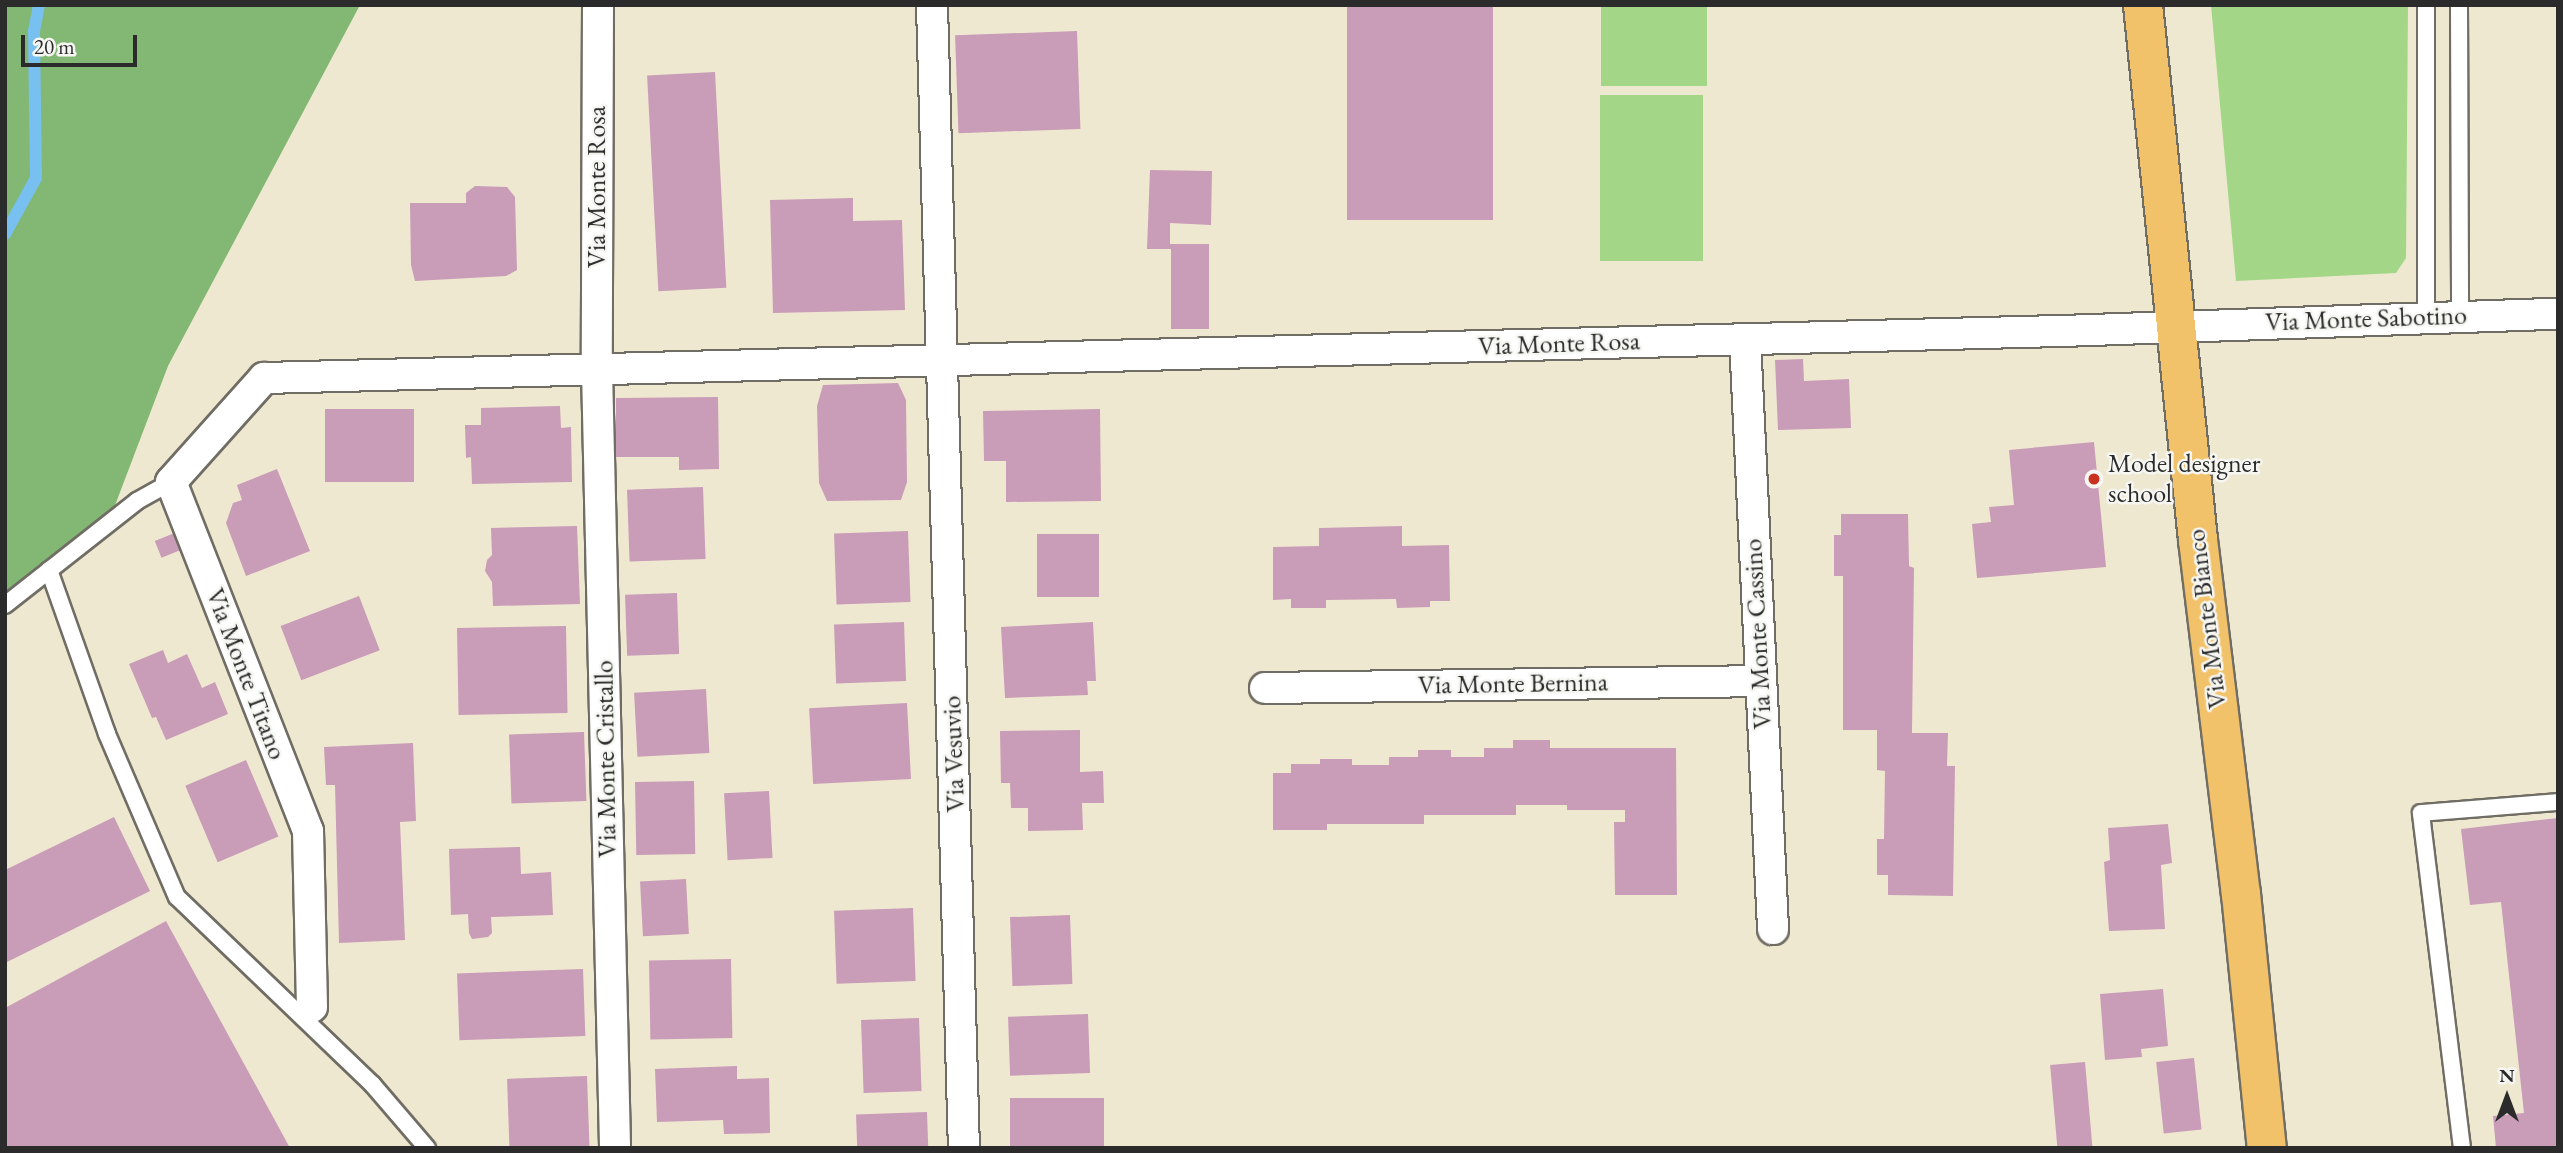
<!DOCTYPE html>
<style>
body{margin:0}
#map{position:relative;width:2563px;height:1153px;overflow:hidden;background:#efe8d0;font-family:"EB Garamond",serif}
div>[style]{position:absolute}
.green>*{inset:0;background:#a3d787;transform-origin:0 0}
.forest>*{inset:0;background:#82b874}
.stream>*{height:12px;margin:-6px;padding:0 6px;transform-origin:6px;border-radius:6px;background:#78c0f0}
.building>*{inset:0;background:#c99cb8;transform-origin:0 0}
.roads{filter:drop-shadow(2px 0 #706d65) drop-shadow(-2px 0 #706d65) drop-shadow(0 2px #706d65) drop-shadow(0 -2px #706d65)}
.service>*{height:16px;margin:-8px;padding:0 8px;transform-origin:8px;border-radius:8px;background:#fff}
.minor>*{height:30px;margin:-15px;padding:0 15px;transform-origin:15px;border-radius:15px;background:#fff}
.primary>*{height:38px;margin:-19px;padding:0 19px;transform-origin:19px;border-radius:19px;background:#f2c26a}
.dots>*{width:19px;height:19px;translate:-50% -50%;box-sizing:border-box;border:4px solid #f6f6f2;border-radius:50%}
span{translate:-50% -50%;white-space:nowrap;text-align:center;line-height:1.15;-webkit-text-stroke:5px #f6f6f2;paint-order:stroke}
.street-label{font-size:26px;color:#2b2b2b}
.poi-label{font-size:26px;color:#2b2b2b}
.left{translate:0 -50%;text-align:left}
.frame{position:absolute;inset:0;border:7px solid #2b2b2b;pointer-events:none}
.north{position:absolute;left:2472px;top:1062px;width:70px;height:70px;-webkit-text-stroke:5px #f6f6f2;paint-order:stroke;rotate:0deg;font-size:19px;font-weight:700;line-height:28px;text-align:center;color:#2b2b2b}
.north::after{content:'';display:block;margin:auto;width:24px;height:32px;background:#2b2b2b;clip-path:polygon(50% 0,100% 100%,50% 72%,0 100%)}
.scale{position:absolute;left:21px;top:35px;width:116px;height:32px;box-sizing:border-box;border:4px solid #2b2b2b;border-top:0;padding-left:9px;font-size:21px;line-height:24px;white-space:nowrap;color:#2b2b2b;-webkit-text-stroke:5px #f6f6f2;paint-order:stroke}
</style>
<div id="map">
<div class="green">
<div style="left:1601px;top:5px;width:106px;height:81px"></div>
<div style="clip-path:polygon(2211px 5px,2408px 5px,2406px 258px,2396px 273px,2236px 281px)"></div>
<div style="left:1703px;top:95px;width:166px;height:103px;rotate:90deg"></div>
</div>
<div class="forest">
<div style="clip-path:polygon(5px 5px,360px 5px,168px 366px,114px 508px,5px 603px)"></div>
</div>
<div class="stream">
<div style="left:5px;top:234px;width:64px;rotate:-61deg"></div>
<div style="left:36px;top:178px;width:147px;rotate:-90.8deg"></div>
<div style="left:34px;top:31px;width:26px;rotate:-79deg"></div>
</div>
<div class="building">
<div style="left:1347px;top:5px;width:146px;height:215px"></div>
<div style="left:1077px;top:31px;width:98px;height:122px;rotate:88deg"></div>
<div style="left:715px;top:72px;width:216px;height:68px;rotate:87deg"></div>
<div style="clip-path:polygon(1150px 170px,1212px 171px,1211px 225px,1170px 223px,1170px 244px,1209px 244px,1209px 329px,1171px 329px,1171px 249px,1147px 249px)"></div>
<div style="clip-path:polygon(475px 186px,507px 187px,515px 197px,517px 270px,506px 276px,415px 281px,411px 265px,410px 203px,466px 203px,466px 193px)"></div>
<div style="clip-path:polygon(853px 198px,853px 221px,902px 220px,905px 310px,773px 313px,770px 200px)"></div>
<div style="clip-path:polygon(1803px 359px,1804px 381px,1849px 379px,1851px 428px,1778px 430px,1775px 360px)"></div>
<div style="clip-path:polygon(898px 383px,906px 400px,907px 482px,901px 500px,827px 501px,819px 483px,817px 406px,823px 385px)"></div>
<div style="clip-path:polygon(718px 397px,719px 469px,679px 470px,679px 457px,616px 457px,616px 398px)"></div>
<div style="clip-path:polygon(560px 406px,561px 428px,571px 427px,572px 482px,472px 484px,471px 457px,466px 458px,465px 425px,481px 425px,481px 408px)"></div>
<div style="left:414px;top:409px;width:73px;height:89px;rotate:90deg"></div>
<div style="clip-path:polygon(1100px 409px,1101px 501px,1006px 502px,1006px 461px,984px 461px,983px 411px)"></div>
<div style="clip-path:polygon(2094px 442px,2106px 567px,1977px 578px,1972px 524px,1991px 522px,1989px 507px,2014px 505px,2009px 450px)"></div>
<div style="clip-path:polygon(277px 469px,310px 551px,246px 576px,226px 523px,233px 503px,242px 500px,237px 485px)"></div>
<div style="left:703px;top:487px;width:72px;height:76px;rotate:88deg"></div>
<div style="clip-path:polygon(1841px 514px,1908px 514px,1909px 566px,1914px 568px,1912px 733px,1948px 733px,1947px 766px,1955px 766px,1953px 896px,1888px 895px,1888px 875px,1877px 875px,1877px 839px,1884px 839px,1885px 771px,1877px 770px,1877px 730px,1843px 730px,1843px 576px,1834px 576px,1834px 535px,1841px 535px)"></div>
<div style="clip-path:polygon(577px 526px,580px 604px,493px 606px,492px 582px,485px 571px,487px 560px,492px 555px,491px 528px)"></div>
<div style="clip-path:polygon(1402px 526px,1402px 546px,1449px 545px,1450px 601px,1430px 601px,1430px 607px,1397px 608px,1396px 599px,1326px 600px,1326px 608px,1291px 608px,1291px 599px,1273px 600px,1273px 547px,1319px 546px,1319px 528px)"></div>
<div style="left:908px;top:531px;width:71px;height:74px;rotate:88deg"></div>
<div style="left:177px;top:532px;width:18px;height:24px;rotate:68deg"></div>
<div style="left:1037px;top:534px;width:62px;height:63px"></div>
<div style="left:677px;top:593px;width:61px;height:52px;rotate:88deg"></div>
<div style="left:359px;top:596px;width:58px;height:84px;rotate:69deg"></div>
<div style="left:904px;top:622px;width:59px;height:70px;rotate:88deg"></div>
<div style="clip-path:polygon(1093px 622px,1096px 681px,1087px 681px,1088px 695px,1005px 698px,1001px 627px)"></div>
<div style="left:566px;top:626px;width:87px;height:109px;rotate:89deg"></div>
<div style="clip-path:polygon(163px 650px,168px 663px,187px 654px,202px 688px,215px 682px,228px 714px,166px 740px,156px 717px,152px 718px,129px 664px)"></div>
<div style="left:706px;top:689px;width:64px;height:72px;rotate:87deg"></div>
<div style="left:907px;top:703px;width:76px;height:98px;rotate:87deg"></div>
<div style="clip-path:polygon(1080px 730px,1080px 772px,1103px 771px,1104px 803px,1082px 803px,1083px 830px,1028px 831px,1028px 808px,1011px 808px,1010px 783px,1001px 783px,1000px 731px)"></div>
<div style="left:584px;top:732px;width:69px;height:75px;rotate:88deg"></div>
<div style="clip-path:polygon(1513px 740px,1550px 740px,1550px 748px,1676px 748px,1677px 895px,1615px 895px,1614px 822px,1625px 822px,1625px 810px,1567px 810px,1567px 805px,1516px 805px,1516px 815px,1424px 815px,1424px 824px,1327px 824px,1327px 830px,1273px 830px,1273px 773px,1291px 773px,1291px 764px,1320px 764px,1320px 759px,1352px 759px,1352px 765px,1389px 765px,1389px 757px,1418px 757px,1418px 750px,1451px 750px,1451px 757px,1484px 757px,1484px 748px,1513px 748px)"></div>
<div style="clip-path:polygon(413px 743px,416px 821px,400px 822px,405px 940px,339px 943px,335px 785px,326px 785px,324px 747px)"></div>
<div style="left:246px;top:760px;width:83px;height:66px;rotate:67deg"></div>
<div style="left:694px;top:781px;width:73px;height:59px;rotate:89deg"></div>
<div style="left:769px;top:791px;width:67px;height:45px;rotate:87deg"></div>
<div style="clip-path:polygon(114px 817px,150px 891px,5px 963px,5px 870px)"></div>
<div style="clip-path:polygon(2558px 818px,2558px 1148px,2496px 1148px,2493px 1116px,2524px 1113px,2501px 902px,2470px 905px,2461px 829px)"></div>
<div style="clip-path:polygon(2168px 824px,2172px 863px,2161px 865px,2165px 929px,2109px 931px,2104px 862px,2110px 860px,2108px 828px)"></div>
<div style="clip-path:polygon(520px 847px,521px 874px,551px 872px,553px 915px,491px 917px,492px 933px,488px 937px,472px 939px,469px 933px,468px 914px,451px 915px,449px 849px)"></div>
<div style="left:686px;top:879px;width:55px;height:46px;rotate:87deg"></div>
<div style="left:913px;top:908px;width:73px;height:79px;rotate:88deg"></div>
<div style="left:1070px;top:915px;width:69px;height:60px;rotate:88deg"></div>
<div style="clip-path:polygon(166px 921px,290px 1148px,5px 1148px,5px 1008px)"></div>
<div style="left:731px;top:959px;width:79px;height:82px;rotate:89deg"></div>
<div style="left:583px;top:969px;width:67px;height:126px;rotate:88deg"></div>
<div style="clip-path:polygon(2163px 989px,2168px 1046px,2141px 1049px,2142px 1057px,2105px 1060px,2100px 994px)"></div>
<div style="left:1088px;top:1014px;width:59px;height:80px;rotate:88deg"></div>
<div style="left:919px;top:1018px;width:73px;height:58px;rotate:88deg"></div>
<div style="left:2194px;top:1058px;width:72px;height:38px;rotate:84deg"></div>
<div style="left:2085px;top:1062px;width:86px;height:35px;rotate:85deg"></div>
<div style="clip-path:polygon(737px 1066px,737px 1079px,769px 1078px,770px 1133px,724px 1134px,723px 1120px,657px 1122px,655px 1069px)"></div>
<div style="left:587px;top:1076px;width:72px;height:80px;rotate:88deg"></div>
<div style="left:1104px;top:1098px;width:50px;height:94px;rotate:90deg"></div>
<div style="left:927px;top:1112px;width:36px;height:71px;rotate:88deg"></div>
</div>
<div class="roads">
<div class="service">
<div style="left:2459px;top:5px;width:310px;rotate:89.8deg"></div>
<div style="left:2426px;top:316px;width:311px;rotate:-90deg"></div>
<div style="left:49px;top:570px;width:174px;rotate:70.5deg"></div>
<div style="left:107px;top:734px;width:177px;rotate:66.8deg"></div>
<div style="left:177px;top:897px;width:272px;rotate:43.8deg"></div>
<div style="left:373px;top:1085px;width:83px;rotate:49.4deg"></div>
<div style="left:5px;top:605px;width:168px;rotate:-38.2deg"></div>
<div style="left:137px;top:501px;width:39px;rotate:-29deg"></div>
<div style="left:2462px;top:1148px;width:337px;rotate:-97deg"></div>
<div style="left:2421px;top:813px;width:137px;rotate:-4.6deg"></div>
</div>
<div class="minor">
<div style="left:598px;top:5px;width:365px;rotate:90.2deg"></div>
<div style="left:597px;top:370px;width:778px;rotate:88.67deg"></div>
<div style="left:932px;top:5px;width:1143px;rotate:88.4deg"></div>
<div style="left:1745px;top:339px;width:591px;rotate:87.28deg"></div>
<div style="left:1265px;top:688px;width:495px;rotate:-0.8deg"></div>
<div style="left:312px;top:1007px;width:176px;rotate:-91.3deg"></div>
<div style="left:308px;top:831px;width:375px;rotate:-111.4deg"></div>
<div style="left:171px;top:482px;width:140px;rotate:-48.2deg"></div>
<div style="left:264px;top:378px;width:1799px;rotate:-1.5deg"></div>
<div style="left:2062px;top:331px;width:496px;rotate:-2deg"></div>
</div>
<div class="primary">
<div style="left:2143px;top:5px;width:538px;rotate:84.13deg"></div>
<div style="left:2198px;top:540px;width:357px;rotate:83.1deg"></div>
<div style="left:2241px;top:894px;width:255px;rotate:84.2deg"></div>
</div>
</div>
<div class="dots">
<div style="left:2094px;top:479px;background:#c8321e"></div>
</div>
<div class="street-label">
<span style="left:597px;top:187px;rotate:-90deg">Via Monte Rosa</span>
<span style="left:2366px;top:319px;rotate:-2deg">Via Monte Sabotino</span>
<span style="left:1559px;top:344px;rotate:-2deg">Via Monte Rosa</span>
<span style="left:2207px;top:619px;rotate:-97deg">Via Monte Bianco</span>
<span style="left:1758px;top:634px;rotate:-93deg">Via Monte Cassino</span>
<span style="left:246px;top:674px;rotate:69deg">Via Monte Titano</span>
<span style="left:1513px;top:684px;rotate:-1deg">Via Monte Bernina</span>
<span style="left:954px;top:754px;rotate:-92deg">Via Vesuvio</span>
<span style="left:606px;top:759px;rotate:-91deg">Via Monte Cristallo</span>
</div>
<div class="poi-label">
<span class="left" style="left:2108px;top:479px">Model designer<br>school</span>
</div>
<div class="frame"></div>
<div class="north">N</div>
<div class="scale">20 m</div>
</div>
